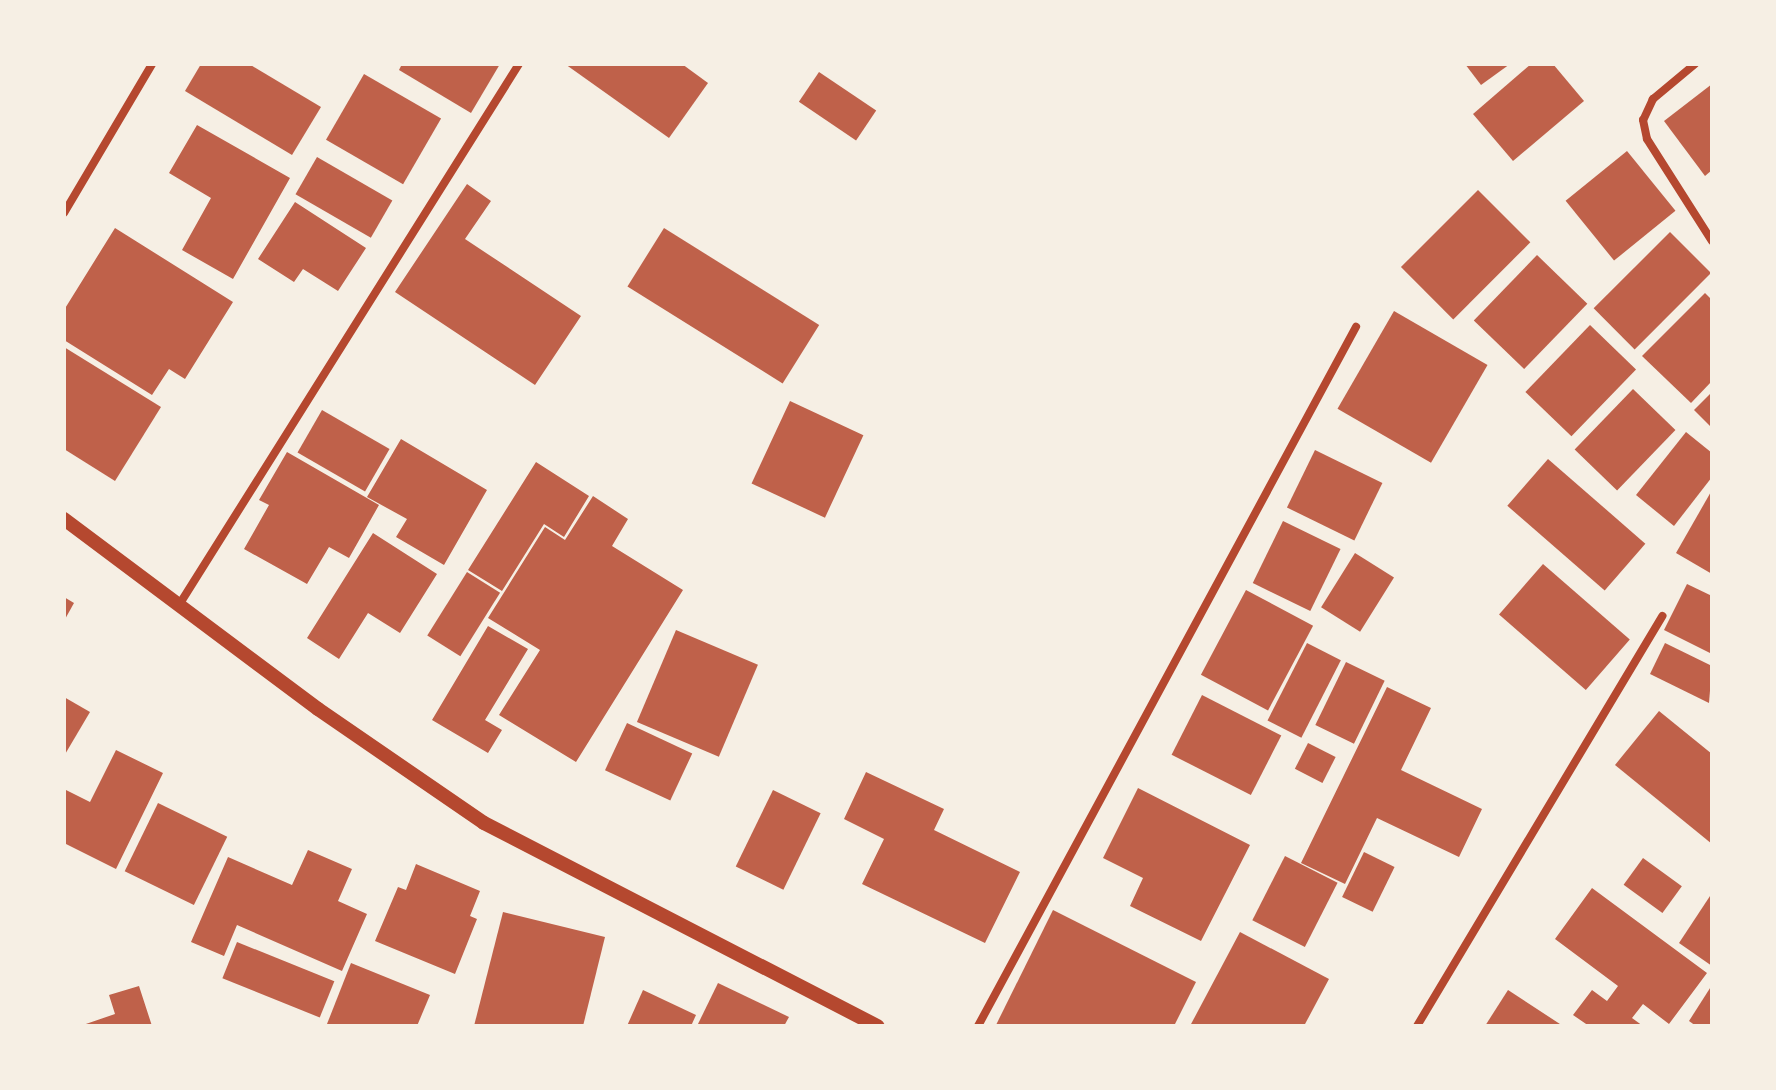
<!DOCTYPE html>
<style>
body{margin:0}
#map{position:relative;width:1776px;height:1090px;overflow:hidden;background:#f6efe4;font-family:Bitter,serif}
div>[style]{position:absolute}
.building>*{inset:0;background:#bf614a;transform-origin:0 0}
.minor>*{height:8px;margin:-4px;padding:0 4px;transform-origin:4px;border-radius:4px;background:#b5482f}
.tertiary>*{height:14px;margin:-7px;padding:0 7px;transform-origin:7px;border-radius:7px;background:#b5482f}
span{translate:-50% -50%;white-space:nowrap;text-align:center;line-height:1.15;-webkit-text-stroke:6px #f6efe4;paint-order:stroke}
.frame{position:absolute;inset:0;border:66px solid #f6efe4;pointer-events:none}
</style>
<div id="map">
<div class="building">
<div style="clip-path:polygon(201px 64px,249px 64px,321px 107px,292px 155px,185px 91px)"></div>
<div style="clip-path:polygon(402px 64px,500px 64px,471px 113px,399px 70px)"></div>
<div style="clip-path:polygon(565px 64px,682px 64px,708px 83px,669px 138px)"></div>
<div style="clip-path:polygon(1465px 64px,1510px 64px,1481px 85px)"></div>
<div style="clip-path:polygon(1531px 64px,1553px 64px,1584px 101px,1513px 161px,1473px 114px)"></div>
<div style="left:819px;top:72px;width:69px;height:36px;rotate:34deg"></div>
<div style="left:364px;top:74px;width:89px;height:76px;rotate:30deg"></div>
<div style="clip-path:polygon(1712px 84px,1712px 170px,1705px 176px,1664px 121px)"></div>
<div style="clip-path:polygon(197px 125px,290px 178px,233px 279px,182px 250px,211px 198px,169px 173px)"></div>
<div style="left:1627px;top:151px;width:77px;height:79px;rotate:51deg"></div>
<div style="left:317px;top:157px;width:87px;height:43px;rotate:30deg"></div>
<div style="clip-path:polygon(467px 184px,491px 201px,465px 239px,581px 316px,535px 385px,395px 292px)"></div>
<div style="left:1478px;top:190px;width:74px;height:109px;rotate:45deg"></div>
<div style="clip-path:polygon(295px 202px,366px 248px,338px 291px,303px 269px,294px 282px,258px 259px)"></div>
<div style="clip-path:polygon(115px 228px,233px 302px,185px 379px,169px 369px,152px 395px,64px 340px,64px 310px)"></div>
<div style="left:664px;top:228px;width:183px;height:69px;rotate:32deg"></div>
<div style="left:1670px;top:232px;width:58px;height:108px;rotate:45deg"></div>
<div style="left:1537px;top:255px;width:70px;height:91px;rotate:44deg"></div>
<div style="clip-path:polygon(1705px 293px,1712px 300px,1712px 381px,1691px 403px,1642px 356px)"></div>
<div style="left:1394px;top:311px;width:108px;height:113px;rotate:30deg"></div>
<div style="left:1590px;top:325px;width:64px;height:93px;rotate:44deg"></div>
<div style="clip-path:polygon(64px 347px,161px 407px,115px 481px,64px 449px)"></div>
<div style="left:1633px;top:389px;width:59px;height:84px;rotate:44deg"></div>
<div style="clip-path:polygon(1712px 392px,1712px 428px,1694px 410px)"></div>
<div style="left:790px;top:401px;width:81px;height:91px;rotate:25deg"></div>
<div style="left:322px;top:410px;width:78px;height:49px;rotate:30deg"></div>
<div style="clip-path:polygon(1686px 432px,1712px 453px,1712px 477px,1674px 526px,1636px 495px)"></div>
<div style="clip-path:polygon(401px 439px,487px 490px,444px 565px,396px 537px,407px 519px,367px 497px)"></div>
<div style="left:1315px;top:450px;width:75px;height:64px;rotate:26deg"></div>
<div style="clip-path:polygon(287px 452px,379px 505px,349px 558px,329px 547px,307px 584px,244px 549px,269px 505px,259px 500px)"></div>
<div style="left:1548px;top:459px;width:129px;height:62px;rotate:41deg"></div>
<div style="clip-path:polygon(536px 462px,589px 496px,564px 537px,544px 524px,502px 591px,468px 570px)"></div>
<div style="clip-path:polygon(1712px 490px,1712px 574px,1676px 553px)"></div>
<div style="clip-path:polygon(593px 496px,628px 519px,612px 546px,683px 590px,576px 762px,499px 715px,540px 650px,488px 618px,545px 527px,565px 540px)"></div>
<div style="left:1283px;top:521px;width:64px;height:69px;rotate:26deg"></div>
<div style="clip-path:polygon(373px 533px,437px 574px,400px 633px,368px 613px,339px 659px,307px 638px)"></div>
<div style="left:1355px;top:553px;width:46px;height:64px;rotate:32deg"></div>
<div style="left:1543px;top:564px;width:115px;height:67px;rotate:41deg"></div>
<div style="left:467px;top:572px;width:39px;height:75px;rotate:32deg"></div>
<div style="clip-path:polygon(1687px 584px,1712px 596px,1712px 654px,1664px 630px)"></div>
<div style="left:1246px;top:590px;width:76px;height:96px;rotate:28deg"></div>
<div style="clip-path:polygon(64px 597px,74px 603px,64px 621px)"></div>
<div style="clip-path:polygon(488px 626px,528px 649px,485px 720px,502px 730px,488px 753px,432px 720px)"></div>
<div style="left:676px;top:630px;width:89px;height:100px;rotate:23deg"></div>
<div style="left:1307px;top:643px;width:38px;height:87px;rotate:27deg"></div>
<div style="clip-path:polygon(1665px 643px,1712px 666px,1709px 703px,1650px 674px)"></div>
<div style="left:1346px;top:662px;width:43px;height:70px;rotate:26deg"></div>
<div style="clip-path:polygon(1387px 687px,1431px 708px,1401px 770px,1482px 809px,1459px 857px,1377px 818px,1345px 884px,1301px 863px)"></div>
<div style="left:1202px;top:695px;width:89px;height:67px;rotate:27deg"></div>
<div style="clip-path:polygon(64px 697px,90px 712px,64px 756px)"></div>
<div style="clip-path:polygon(1659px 711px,1712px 754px,1712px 844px,1615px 765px)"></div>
<div style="left:627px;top:723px;width:72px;height:52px;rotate:25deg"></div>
<div style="left:1308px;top:743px;width:31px;height:29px;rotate:27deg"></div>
<div style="clip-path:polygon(116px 750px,163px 773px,116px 869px,64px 843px,64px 789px,90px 802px)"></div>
<div style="clip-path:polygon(866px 772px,944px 809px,934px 830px,1020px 872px,985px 943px,862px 884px,884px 839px,844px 819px)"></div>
<div style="clip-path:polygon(1138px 788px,1250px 845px,1201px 941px,1130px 906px,1143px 878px,1103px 858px)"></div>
<div style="left:773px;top:790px;width:53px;height:85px;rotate:26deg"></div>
<div style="left:158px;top:803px;width:77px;height:76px;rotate:26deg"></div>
<div style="clip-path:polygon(308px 850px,352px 869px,338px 901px,367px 914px,342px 971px,237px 925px,224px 956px,191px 942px,228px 857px,292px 885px)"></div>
<div style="left:1364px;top:852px;width:34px;height:50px;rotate:26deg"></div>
<div style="left:1285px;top:856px;width:59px;height:72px;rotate:27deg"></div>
<div style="left:1643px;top:858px;width:48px;height:33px;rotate:36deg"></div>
<div style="clip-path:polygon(416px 864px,480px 891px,470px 916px,477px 919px,455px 974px,375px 941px,398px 887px,406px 890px)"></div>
<div style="clip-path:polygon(1592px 888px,1707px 973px,1669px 1024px,1643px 1004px,1632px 1018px,1643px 1026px,1589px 1026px,1573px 1015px,1592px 990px,1607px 1001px,1618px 986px,1555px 939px)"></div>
<div style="clip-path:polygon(1712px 893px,1712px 966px,1679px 943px)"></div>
<div style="clip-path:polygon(1053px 910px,1196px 982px,1174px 1026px,996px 1025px)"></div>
<div style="clip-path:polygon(503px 912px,605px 937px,583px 1026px,474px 1026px)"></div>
<div style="clip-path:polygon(1240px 932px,1329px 979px,1304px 1026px,1190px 1026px)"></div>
<div style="left:237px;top:942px;width:105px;height:39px;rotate:22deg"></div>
<div style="clip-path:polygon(351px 963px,430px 995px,417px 1026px,327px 1024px)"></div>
<div style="clip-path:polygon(718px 983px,789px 1017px,784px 1026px,697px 1026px)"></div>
<div style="clip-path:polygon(1712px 985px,1712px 1026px,1696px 1026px,1689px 1021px)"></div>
<div style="clip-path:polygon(139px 986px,152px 1026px,80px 1026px,115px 1014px,109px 995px)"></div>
<div style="clip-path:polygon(643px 990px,696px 1015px,691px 1026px,627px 1026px)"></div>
<div style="clip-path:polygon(1508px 990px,1563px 1026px,1485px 1026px)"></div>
</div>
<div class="minor">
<div style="left:1695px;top:64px;width:55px;rotate:140.2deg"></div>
<div style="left:1653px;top:99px;width:23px;rotate:115deg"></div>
<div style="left:1643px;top:120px;width:19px;rotate:78deg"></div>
<div style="left:1647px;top:139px;width:121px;rotate:57.5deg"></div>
<div style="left:64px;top:213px;width:173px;rotate:-59.4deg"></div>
<div style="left:179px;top:605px;width:639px;rotate:-57.85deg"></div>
<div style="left:978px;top:1026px;width:795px;rotate:-61.6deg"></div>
<div style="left:1417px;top:1026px;width:478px;rotate:-59.1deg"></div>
</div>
<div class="tertiary">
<div style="left:64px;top:519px;width:317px;rotate:36.8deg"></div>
<div style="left:318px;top:709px;width:201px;rotate:34.5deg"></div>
<div style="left:484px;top:823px;width:443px;rotate:27.3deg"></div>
</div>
<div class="frame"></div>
</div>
